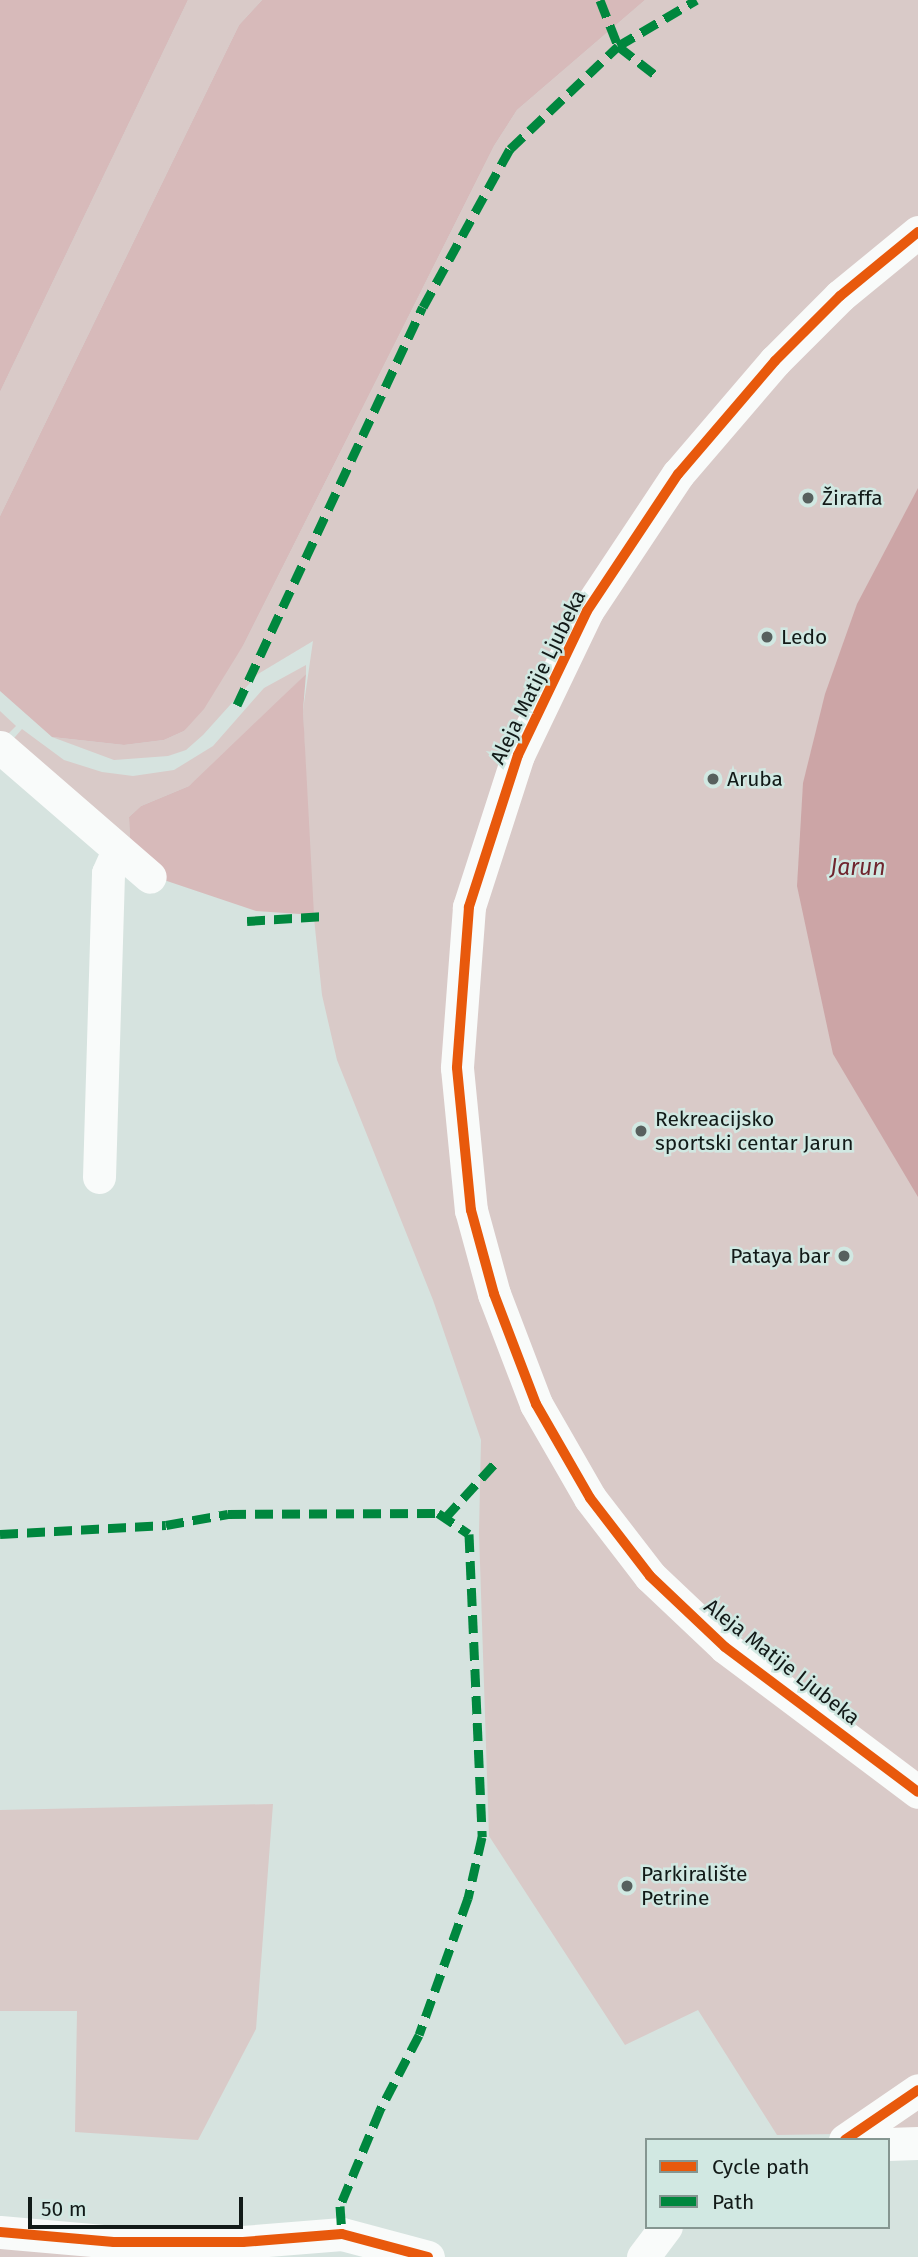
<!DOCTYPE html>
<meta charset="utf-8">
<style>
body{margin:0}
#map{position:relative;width:918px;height:2257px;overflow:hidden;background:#d6e3df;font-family:"Fira Sans",sans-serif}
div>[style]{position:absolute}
.green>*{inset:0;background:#d9cac8}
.forest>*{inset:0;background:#d7baba}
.water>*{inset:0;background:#cca5a6}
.minor>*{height:33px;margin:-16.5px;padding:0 16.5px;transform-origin:16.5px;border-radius:16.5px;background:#f9fbfa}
.quiet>*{height:9px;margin-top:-4.5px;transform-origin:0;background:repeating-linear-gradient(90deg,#00873e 0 18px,transparent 0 27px)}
.cycleway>*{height:10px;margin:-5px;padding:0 5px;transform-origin:5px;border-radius:5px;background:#e8590c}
.dots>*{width:19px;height:19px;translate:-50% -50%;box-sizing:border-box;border:4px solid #d1e8e2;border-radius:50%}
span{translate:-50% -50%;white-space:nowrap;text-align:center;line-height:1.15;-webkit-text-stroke:5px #d1e8e2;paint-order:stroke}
.poi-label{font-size:21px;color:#121a18}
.left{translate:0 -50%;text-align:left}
.right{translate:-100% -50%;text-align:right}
.street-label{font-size:21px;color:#121a18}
.water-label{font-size:23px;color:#6f252e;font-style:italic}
.legend{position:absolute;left:645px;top:2138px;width:245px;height:91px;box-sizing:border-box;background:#d1e8e2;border:2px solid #859691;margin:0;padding:9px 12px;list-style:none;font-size:21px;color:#121a18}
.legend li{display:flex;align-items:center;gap:14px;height:35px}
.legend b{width:35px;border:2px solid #859691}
.scale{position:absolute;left:28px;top:2197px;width:215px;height:32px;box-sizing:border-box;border:4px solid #121a18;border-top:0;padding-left:9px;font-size:21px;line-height:24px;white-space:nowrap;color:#121a18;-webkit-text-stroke:5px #d1e8e2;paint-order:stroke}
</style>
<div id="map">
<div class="green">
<div style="clip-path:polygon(188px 0,262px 0,239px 25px,0 516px,0 392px)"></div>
<div style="clip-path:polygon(645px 0,918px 0,918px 2130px,897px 2133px,777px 2135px,698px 2010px,625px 2045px,489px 1836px,479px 1533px,481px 1440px,433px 1300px,337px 1060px,322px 995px,310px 880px,303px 710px,313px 641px,258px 674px,203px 735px,186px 750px,168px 756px,114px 760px,52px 737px,124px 745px,164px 740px,184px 731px,244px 644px,494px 146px,517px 110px)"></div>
<div style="clip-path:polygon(306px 665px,306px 674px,211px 768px,189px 786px,141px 806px,129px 817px,130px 842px,8px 745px,22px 729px,64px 760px,102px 772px,133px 776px,174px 770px,213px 746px,264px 688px)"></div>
<div style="clip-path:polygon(0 711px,16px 726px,2px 740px,0 738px)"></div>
<div style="clip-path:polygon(273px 1804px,256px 2029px,198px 2140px,75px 2132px,77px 2011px,0 2011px,0 1810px)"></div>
<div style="clip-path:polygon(0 2246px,217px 2257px,0 2257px)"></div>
</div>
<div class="forest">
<div style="clip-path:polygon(0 0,188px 0,0 392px)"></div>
<div style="clip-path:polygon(262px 0,645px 0,517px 110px,494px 146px,244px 644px,204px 709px,184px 731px,164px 740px,124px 745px,52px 737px,0 691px,0 516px,239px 25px)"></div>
<div style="clip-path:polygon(306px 674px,303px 710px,314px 915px,256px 911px,158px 878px,130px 842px,129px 817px,141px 806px,189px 786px)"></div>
</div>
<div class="water">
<div style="clip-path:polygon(918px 488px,918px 1197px,833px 1054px,797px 886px,803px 783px,825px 694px,857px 604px)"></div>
</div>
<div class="minor">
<div style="left:918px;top:232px;width:101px;rotate:140.6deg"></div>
<div style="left:840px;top:296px;width:92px;rotate:135deg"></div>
<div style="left:775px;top:361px;width:149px;rotate:130.6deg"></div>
<div style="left:678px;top:474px;width:164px;rotate:123.6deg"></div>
<div style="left:587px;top:611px;width:160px;rotate:115.6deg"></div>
<div style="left:518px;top:755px;width:160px;rotate:107.9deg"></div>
<div style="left:469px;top:907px;width:161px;rotate:94.3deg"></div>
<div style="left:457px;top:1068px;width:143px;rotate:84.4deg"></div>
<div style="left:471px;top:1210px;width:87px;rotate:74.7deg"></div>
<div style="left:494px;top:1294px;width:118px;rotate:69.1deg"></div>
<div style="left:536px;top:1404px;width:108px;rotate:60.1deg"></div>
<div style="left:590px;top:1498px;width:98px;rotate:52.4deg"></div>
<div style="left:650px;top:1576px;width:103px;rotate:43.4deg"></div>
<div style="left:725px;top:1647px;width:241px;rotate:36.9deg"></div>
<div style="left:0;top:747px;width:198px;rotate:40.9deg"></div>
<div style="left:99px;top:1177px;width:304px;rotate:-88.3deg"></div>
<div style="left:108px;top:873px;width:24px;rotate:-66deg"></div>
<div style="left:845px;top:2140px;width:88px;rotate:-34.4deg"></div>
<div style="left:888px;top:2144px;width:30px;rotate:-2deg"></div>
<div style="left:0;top:2232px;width:114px;rotate:5deg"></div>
<div style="left:114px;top:2242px;width:129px"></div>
<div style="left:243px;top:2242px;width:99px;rotate:-4.6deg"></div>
<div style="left:342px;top:2234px;width:89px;rotate:15deg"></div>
<div style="left:643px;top:2257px;width:38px;rotate:-53deg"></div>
</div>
<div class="quiet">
<div style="left:600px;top:0;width:49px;rotate:68.6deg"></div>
<div style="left:618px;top:46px;width:51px;rotate:37.8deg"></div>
<div style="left:237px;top:705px;width:439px;rotate:-65deg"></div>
<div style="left:423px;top:307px;width:180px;rotate:-61.2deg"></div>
<div style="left:510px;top:149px;width:149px;rotate:-43.6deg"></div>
<div style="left:618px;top:46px;width:91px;rotate:-30.5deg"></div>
<div style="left:247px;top:921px;width:78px;rotate:-3.7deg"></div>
<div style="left:445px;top:1518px;width:77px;rotate:-47.6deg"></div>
<div style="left:0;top:1534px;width:166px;rotate:-3.1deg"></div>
<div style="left:166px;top:1525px;width:63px;rotate:-10.1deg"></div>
<div style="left:228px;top:1514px;width:210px;rotate:-0.3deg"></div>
<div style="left:438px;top:1513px;width:37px;rotate:34deg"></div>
<div style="left:469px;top:1534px;width:303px;rotate:87.5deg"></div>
<div style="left:482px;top:1837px;width:63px;rotate:102.9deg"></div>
<div style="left:468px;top:1898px;width:145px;rotate:109.7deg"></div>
<div style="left:419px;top:2035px;width:85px;rotate:117.5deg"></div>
<div style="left:380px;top:2110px;width:104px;rotate:112.6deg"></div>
<div style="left:340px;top:2206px;width:28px;rotate:86deg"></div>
</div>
<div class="cycleway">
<div style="left:918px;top:232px;width:101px;rotate:140.6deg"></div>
<div style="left:840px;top:296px;width:92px;rotate:135deg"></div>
<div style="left:775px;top:361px;width:149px;rotate:130.6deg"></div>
<div style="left:678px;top:474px;width:164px;rotate:123.6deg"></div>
<div style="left:587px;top:611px;width:160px;rotate:115.6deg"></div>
<div style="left:518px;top:755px;width:160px;rotate:107.9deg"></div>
<div style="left:469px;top:907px;width:161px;rotate:94.3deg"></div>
<div style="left:457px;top:1068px;width:143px;rotate:84.4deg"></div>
<div style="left:471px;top:1210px;width:87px;rotate:74.7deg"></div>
<div style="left:494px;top:1294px;width:118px;rotate:69.1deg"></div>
<div style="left:536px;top:1404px;width:108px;rotate:60.1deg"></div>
<div style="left:590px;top:1498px;width:98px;rotate:52.4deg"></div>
<div style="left:650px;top:1576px;width:103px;rotate:43.4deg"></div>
<div style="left:725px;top:1647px;width:241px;rotate:36.9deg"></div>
<div style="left:845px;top:2140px;width:88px;rotate:-34.4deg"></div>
<div style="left:0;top:2232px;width:114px;rotate:5deg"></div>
<div style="left:114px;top:2242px;width:129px"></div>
<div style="left:243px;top:2242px;width:99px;rotate:-4.6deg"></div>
<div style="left:342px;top:2234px;width:89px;rotate:15deg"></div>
</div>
<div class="dots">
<div style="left:808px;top:498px;background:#57605e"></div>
<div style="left:767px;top:637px;background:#57605e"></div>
<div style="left:713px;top:779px;background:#57605e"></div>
<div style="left:641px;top:1131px;background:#57605e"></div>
<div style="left:844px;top:1256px;background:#57605e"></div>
<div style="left:627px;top:1886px;background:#57605e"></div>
</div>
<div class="poi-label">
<span class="left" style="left:822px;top:498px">Žiraffa</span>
<span class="left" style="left:781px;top:637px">Ledo</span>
<span class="left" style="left:727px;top:779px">Aruba</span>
<span class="left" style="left:655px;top:1131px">Rekreacijsko<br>sportski centar Jarun</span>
<span class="right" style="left:830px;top:1256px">Pataya bar</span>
<span class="left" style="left:641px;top:1886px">Parkiralište<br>Petrine</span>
</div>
<div class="street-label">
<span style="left:538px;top:677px;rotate:-64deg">Aleja Matije Ljubeka</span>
<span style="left:782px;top:1662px;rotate:38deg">Aleja Matije Ljubeka</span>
</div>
<div class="water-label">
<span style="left:858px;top:867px">Jarun</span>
</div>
<ul class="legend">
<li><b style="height:9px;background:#e8590c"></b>Cycle path</li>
<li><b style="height:9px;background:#00873e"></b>Path</li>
</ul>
<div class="scale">50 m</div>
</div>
